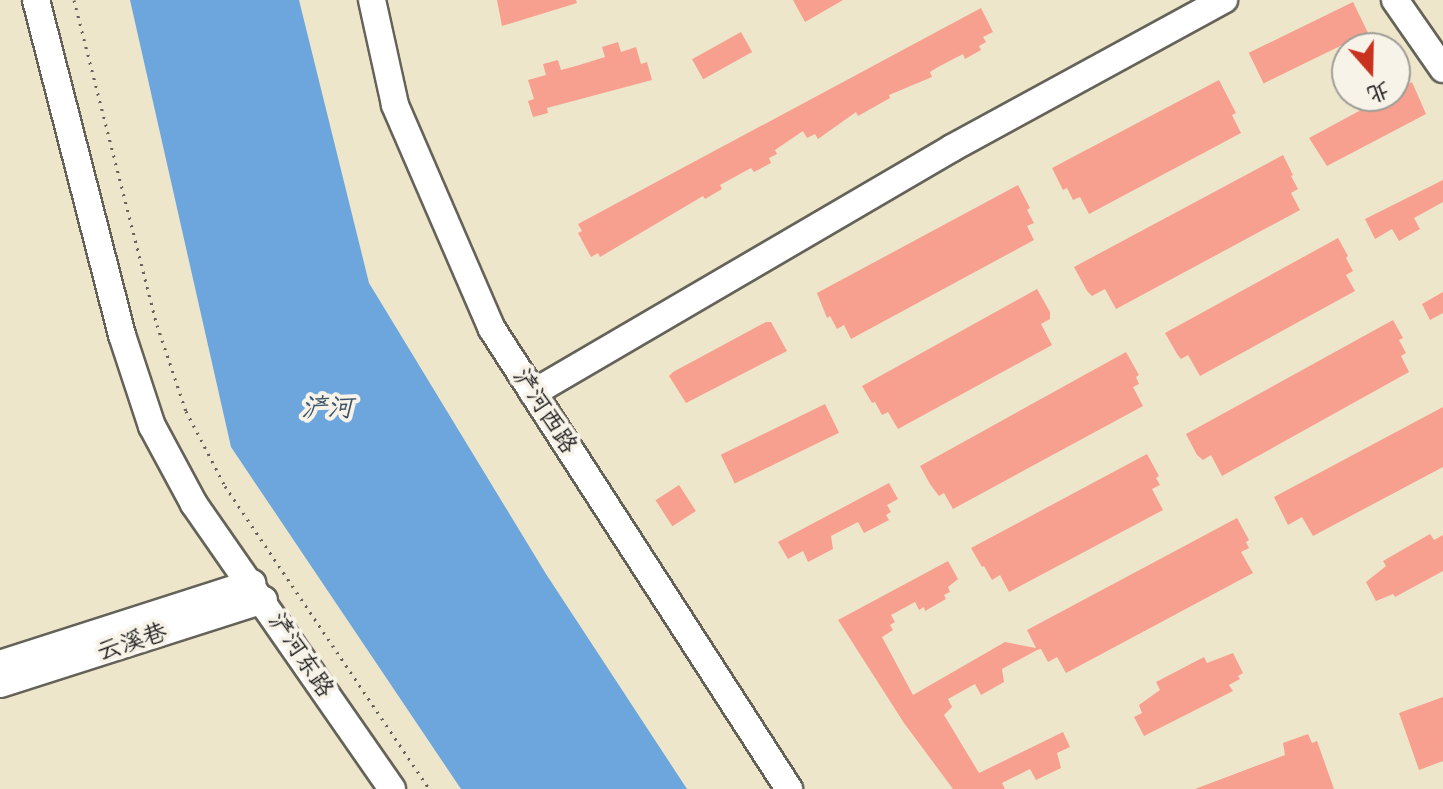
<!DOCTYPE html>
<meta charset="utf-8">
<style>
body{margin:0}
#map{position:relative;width:1443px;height:789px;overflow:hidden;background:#ede6ca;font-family:Sriracha,"LXGW WenKai TC",sans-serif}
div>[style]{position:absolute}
.water>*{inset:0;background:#6ca6dc}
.building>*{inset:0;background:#f7a08f;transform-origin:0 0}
.path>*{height:3px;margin-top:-1.5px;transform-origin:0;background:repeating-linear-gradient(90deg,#656359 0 2px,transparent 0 8px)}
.roads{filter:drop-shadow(2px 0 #656359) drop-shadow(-2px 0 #656359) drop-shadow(0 2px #656359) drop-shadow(0 -2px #656359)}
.minor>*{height:26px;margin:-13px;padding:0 13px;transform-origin:13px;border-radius:13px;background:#fff}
span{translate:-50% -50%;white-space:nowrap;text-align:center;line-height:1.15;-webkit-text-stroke:8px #f7f3e8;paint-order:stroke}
.street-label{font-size:24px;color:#1c1c1c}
.water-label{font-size:26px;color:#3c5369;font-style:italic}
.north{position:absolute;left:1331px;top:32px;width:80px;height:80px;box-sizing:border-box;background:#f7f3e8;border:2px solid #9f9d96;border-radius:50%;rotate:160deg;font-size:22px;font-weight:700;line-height:32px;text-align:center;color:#1c1c1c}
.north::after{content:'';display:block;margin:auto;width:28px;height:36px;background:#c8321e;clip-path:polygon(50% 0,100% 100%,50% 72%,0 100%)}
</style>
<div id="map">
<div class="water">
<div style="clip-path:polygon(130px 0,299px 0,369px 283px,546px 574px,687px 789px,461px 789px,231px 447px)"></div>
</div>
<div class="building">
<div style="clip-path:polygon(497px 0,576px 0,577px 3px,502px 26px)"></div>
<div style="clip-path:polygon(793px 0,843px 0,805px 22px)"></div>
<div style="left:1353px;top:2px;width:34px;height:116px;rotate:64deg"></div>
<div style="clip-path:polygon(981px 8px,993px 32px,983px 37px,986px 42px,979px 46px,981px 50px,965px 59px,963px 54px,938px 67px,930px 72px,932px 77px,889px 95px,890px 98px,858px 116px,856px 112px,818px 139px,815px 134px,807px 138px,803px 131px,775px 150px,777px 154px,769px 158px,771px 163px,754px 172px,751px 168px,720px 185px,722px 189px,705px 199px,703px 196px,600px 257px,598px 253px,591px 257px,578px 233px,582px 231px,578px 224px)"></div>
<div style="left:741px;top:32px;width:23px;height:56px;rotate:61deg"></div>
<div style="clip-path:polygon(618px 42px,621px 52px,636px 47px,641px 64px,647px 62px,652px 80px,547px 108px,548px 113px,533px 117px,528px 101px,534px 99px,528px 80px,546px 75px,543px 64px,558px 60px,561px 70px,576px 66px,605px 57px,602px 47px)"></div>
<div style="clip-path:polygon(1219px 80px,1236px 113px,1232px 115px,1241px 133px,1089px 214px,1080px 197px,1073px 200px,1067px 188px,1063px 190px,1052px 168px)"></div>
<div style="clip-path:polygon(1412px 82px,1426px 114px,1327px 166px,1309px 138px,1387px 96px,1395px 96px,1395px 91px)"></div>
<div style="clip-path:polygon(1283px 155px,1293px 175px,1291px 176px,1298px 189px,1291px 193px,1300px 210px,1116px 309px,1105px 289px,1092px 296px,1087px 291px,1074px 267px)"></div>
<div style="clip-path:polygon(1443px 180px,1443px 202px,1414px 218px,1420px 229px,1399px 241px,1392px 229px,1375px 239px,1365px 219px)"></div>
<div style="clip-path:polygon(1018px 185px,1030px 208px,1027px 210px,1034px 223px,1027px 226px,1034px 240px,851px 339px,844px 325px,837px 329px,830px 316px,827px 318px,817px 293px)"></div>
<div style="clip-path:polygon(1338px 238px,1348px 256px,1346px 258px,1353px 271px,1346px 275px,1355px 291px,1200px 376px,1188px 355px,1181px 359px,1177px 354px,1165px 333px)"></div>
<div style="clip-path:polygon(1037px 289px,1050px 312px,1050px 319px,1041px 324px,1052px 345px,898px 429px,888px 412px,882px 415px,875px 402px,872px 403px,862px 386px)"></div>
<div style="clip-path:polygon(1443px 292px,1443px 313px,1430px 320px,1422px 304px)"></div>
<div style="clip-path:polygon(1393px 320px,1403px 338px,1399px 340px,1406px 353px,1401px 356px,1409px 372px,1222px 476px,1211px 455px,1203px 460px,1197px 455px,1186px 434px)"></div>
<div style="clip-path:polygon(766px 322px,771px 322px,787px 351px,686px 403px,669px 376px,673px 372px)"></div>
<div style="clip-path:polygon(1126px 352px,1139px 375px,1136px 377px,1139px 384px,1133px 387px,1143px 406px,953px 509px,944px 493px,939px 496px,930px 484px,920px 466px)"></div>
<div style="left:825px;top:404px;width:32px;height:116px;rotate:64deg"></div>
<div style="clip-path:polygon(1443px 407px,1443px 467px,1313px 536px,1302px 517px,1288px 525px,1274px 497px)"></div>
<div style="clip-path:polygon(1147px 454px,1159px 476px,1156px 478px,1160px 485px,1152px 489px,1163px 510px,1009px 592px,1000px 575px,992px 580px,984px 566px,982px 567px,971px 548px)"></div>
<div style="clip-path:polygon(889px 483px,898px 499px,887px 505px,891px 512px,886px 515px,889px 520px,864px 533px,858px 522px,831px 536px,833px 549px,808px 562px,803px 551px,788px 559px,778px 542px)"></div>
<div style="left:679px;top:485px;width:31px;height:28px;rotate:57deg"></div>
<div style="clip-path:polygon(1237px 518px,1249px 540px,1246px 542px,1249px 548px,1241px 552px,1253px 573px,1066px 673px,1057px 657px,1048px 662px,1041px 649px,1037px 650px,1002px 669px,1004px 682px,981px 695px,975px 684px,948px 699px,952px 707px,944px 715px,979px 773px,1063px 732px,1070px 747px,1057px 753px,1061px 768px,1036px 780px,1030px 769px,1002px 783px,1005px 789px,953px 789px,904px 723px,838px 620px,948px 561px,958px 579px,948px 587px,950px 592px,944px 595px,946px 599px,925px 611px,924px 607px,919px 610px,915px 602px,891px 615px,895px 622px,890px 625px,893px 630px,882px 637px,913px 695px,1005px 642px,1036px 648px,1027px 630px)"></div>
<div style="clip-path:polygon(1430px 534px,1434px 540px,1443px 535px,1443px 571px,1395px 597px,1393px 594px,1376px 601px,1366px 582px,1386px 566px,1383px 561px)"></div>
<div style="clip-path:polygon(1233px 653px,1243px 673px,1238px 676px,1240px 679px,1229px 685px,1233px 691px,1144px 736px,1134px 717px,1142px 713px,1139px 705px,1160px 690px,1156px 682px,1204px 657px,1207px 663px)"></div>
<div style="clip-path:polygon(1443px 697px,1443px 761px,1419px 770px,1399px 713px)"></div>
<div style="clip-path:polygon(1308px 734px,1312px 743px,1317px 741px,1334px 789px,1195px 789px,1285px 755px,1283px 743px)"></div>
</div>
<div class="path">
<div style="left:74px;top:0;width:335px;rotate:75.7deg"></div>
<div style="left:157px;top:325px;width:91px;rotate:71.4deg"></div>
<div style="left:186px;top:411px;width:85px;rotate:62.5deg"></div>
<div style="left:225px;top:486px;width:365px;rotate:56deg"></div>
</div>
<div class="roads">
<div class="minor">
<div style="left:36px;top:0;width:346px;rotate:75.6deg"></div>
<div style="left:122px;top:335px;width:96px;rotate:71.8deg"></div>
<div style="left:152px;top:426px;width:89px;rotate:61.7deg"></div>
<div style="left:194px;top:504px;width:347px;rotate:55.2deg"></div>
<div style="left:372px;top:0;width:107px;rotate:77.6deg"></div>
<div style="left:395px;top:105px;width:244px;rotate:66.6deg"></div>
<div style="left:492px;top:329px;width:548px;rotate:57.15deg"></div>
<div style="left:1395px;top:0;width:84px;rotate:55.2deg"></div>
<div style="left:533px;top:393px;width:485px;rotate:-30.3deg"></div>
<div style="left:952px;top:148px;width:310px;rotate:-28.6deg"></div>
<div style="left:0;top:664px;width:265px;rotate:-17.8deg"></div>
<div style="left:0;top:684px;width:277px;rotate:-17.7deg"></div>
</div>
</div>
<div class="street-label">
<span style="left:545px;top:411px;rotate:57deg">浐河西路</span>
<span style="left:132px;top:642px;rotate:-18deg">云溪巷</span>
<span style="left:301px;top:655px;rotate:56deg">浐河东路</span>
</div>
<div class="water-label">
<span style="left:327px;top:408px">浐河</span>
</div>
<div class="north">北</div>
</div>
